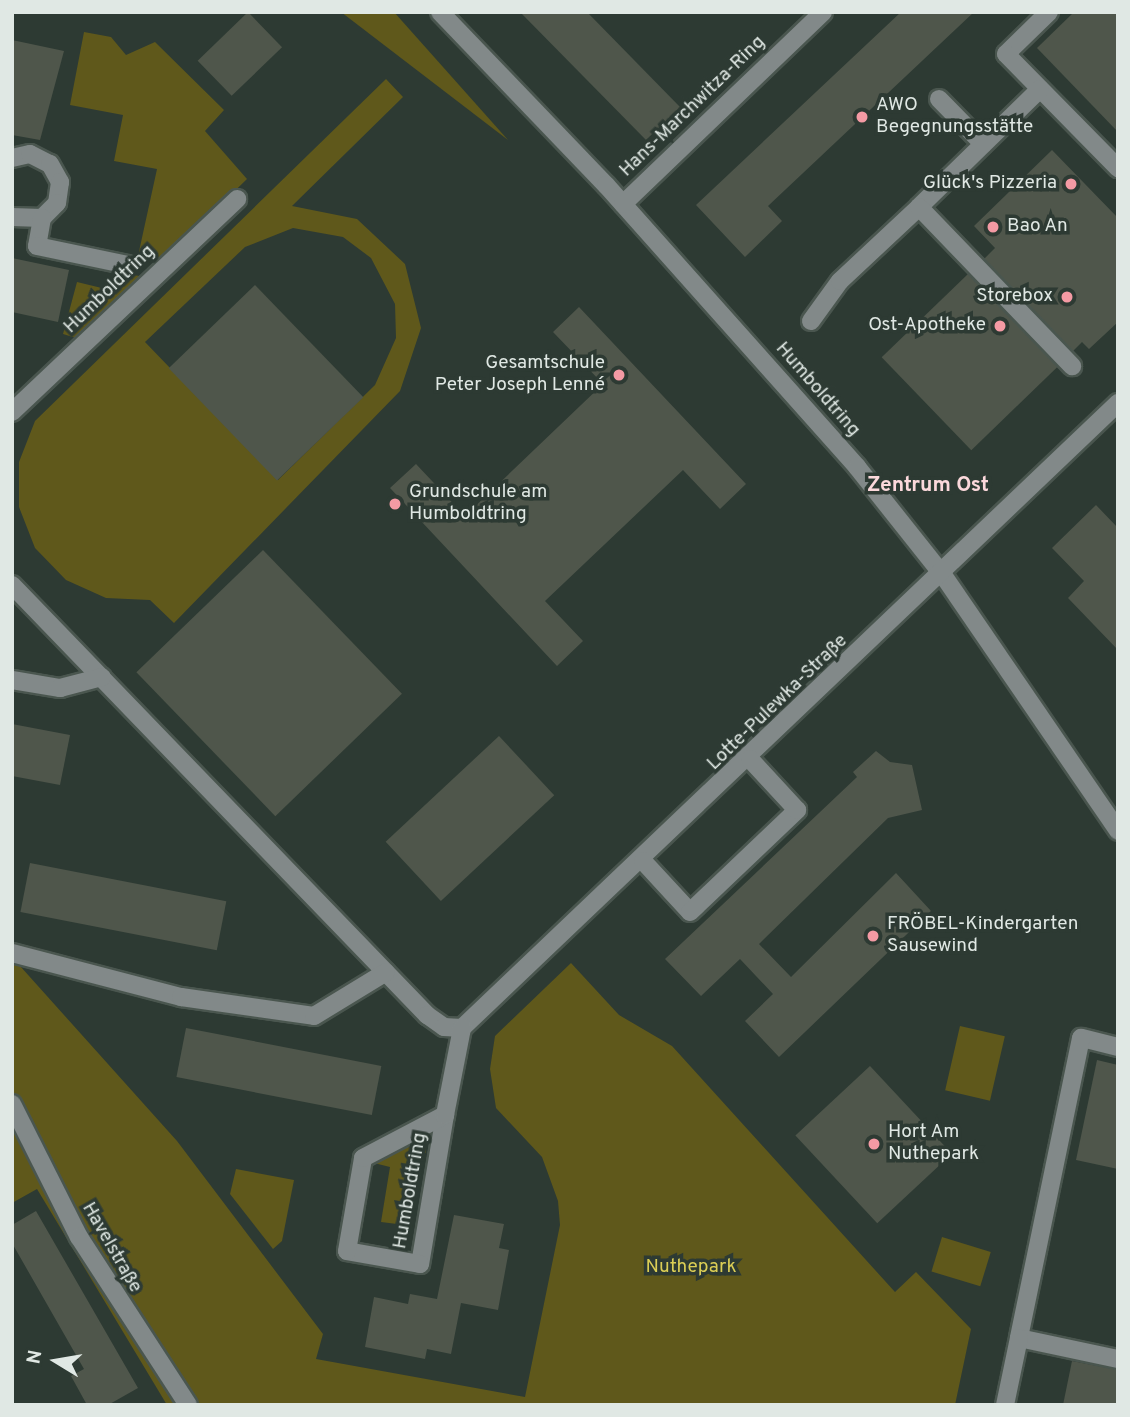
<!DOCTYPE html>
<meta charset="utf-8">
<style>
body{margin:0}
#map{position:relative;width:1130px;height:1417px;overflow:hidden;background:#2d3a33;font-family:Overpass,sans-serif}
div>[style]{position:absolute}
.green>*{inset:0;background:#5f581b;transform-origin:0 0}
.building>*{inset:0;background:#4f564b;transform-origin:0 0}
.roads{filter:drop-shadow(2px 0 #4a564f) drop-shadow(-2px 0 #4a564f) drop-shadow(0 2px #4a564f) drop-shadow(0 -2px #4a564f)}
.minor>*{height:18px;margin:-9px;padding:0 9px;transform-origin:9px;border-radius:9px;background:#828989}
.dots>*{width:19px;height:19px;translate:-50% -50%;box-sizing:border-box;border:4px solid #2d3a33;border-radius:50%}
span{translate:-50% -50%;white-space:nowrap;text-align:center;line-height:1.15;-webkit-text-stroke:7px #2d3a33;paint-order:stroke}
.poi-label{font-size:19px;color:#e0e8e4}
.left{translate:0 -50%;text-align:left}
.right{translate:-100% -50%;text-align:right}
.street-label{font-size:19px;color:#e0e8e4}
.park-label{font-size:19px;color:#dbce55}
.neighbourhood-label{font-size:21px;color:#fbd8db;font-weight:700}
.frame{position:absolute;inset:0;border:14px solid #e0e8e4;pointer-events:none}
.north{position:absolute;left:21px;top:1326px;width:70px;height:70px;-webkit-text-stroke:5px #2d3a33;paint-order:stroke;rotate:281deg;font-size:19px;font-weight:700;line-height:28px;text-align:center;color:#e0e8e4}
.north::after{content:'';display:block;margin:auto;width:24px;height:32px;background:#e0e8e4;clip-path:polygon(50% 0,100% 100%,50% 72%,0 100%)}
</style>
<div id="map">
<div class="green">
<div style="clip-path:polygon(341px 12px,394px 12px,508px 140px)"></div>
<div style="clip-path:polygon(84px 32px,111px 37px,126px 55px,155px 42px,224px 110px,205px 131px,247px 179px,163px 261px,138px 256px,157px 169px,114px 161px,123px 115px,70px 105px)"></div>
<div style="clip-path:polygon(evenodd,386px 79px,403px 97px,292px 206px,357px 219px,405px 264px,421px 328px,400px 391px,174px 623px,150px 600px,106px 598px,66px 580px,35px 548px,19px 507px,19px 462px,35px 421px,386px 79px,293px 228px,343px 237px,371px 258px,395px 304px,396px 338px,375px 385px,278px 480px,145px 342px,245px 247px,293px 228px)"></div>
<div style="clip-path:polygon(114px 272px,146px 277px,76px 338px,63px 334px,77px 282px,110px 290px)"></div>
<div style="clip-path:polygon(12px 957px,177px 1141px,323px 1334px,316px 1359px,525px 1397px,560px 1225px,558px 1201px,542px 1157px,496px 1108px,490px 1069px,495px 1036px,571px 963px,619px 1015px,672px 1046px,895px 1292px,916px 1272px,971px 1329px,955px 1405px,167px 1405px,37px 1189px,12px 1203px)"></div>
<div style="left:960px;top:1026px;width:46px;height:66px;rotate:13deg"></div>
<div style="clip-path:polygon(413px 1141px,424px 1142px,426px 1153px,410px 1150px,397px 1224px,381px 1222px,390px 1167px,374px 1163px)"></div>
<div style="clip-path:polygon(236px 1169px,294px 1180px,282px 1241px,273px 1249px,230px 1194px)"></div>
<div style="left:942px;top:1237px;width:51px;height:36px;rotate:17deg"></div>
</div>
<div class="building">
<div style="left:248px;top:12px;width:49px;height:70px;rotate:46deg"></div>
<div style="clip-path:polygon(520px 12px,587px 12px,680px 107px,646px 140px)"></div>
<div style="clip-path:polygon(901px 12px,974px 12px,768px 206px,782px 221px,745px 257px,696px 205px)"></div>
<div style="clip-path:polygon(1074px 12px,1118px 12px,1118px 132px,1037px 48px)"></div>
<div style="clip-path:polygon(12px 40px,64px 51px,40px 140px,12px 135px)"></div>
<div style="clip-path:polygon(1052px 150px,1118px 218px,1118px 322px,1089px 349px,1082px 342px,1073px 351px,984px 259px,995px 248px,974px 226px)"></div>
<div style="clip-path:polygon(12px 258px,69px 270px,58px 322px,12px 312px)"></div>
<div style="left:968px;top:274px;width:129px;height:120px;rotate:46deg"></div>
<div style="left:255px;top:285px;width:156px;height:120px;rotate:46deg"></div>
<div style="clip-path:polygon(579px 307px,746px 484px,720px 509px,683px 470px,545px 601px,583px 641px,557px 666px,390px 488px,416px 464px,465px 516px,603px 384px,553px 332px)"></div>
<div style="clip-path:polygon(1096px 505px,1118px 528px,1118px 650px,1068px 598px,1084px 581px,1052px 548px)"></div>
<div style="left:263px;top:550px;width:200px;height:176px;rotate:46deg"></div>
<div style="clip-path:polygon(12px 724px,70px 735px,60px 785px,12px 776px)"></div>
<div style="left:499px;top:736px;width:81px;height:155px;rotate:47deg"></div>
<div style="clip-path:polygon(876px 751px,890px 762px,912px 765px,922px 810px,888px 818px,759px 944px,791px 977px,896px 873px,931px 911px,779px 1057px,745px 1021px,773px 994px,740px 959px,701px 996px,665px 959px,857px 777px,853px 772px)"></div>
<div style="left:30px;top:863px;width:200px;height:50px;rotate:11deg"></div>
<div style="left:186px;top:1028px;width:199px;height:50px;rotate:11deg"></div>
<div style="clip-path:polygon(1097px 1060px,1118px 1065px,1118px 1169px,1076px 1160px)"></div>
<div style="left:870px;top:1066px;width:120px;height:102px;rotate:47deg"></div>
<div style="clip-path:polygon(36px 1211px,138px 1388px,108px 1405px,87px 1405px,71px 1376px,84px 1369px,12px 1243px,12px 1225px)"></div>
<div style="clip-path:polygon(454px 1215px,504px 1224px,499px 1248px,509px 1250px,498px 1310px,461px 1303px,451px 1354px,427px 1349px,425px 1359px,365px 1347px,374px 1297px,408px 1304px,410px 1294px,437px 1299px)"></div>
<div style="clip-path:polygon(1072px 1361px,1118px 1370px,1118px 1405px,1063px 1405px)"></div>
</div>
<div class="roads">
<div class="minor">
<div style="left:440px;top:12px;width:240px;rotate:46.2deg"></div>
<div style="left:606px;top:185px;width:378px;rotate:48.3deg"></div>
<div style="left:857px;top:467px;width:138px;rotate:51.5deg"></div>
<div style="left:943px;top:575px;width:310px;rotate:55.6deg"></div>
<div style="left:1049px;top:12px;width:60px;rotate:135.7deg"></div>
<div style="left:1006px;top:54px;width:160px;rotate:45.5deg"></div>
<div style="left:939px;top:99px;width:63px;rotate:45.6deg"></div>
<div style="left:12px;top:158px;width:18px;rotate:-13deg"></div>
<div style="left:30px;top:154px;width:22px;rotate:27deg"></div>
<div style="left:50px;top:164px;width:21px;rotate:61deg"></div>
<div style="left:60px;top:182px;width:21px;rotate:98deg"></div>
<div style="left:57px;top:203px;width:21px;rotate:135deg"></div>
<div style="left:42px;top:218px;width:30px;rotate:-178deg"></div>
<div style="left:623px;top:204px;width:277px;rotate:-43.8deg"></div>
<div style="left:919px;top:207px;width:169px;rotate:-44.3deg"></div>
<div style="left:42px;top:218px;width:28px;rotate:100deg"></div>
<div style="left:37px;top:246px;width:93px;rotate:11.8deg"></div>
<div style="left:811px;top:321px;width:49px;rotate:-54.1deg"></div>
<div style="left:840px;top:281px;width:108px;rotate:-43.1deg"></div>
<div style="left:919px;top:207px;width:221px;rotate:46.1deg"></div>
<div style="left:12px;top:412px;width:310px;rotate:-43.4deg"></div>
<div style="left:12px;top:585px;width:598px;rotate:46.02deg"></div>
<div style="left:427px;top:1015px;width:21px;rotate:35deg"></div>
<div style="left:444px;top:1027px;width:18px;rotate:3deg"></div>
<div style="left:462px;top:1028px;width:906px;rotate:-43.61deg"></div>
<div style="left:12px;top:680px;width:49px;rotate:9.5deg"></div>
<div style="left:60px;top:688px;width:43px;rotate:-14.7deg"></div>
<div style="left:643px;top:861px;width:69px;rotate:47.3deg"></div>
<div style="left:690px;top:912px;width:148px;rotate:-43.6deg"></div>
<div style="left:797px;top:810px;width:69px;rotate:-132.7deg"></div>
<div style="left:12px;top:953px;width:175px;rotate:14.6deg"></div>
<div style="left:181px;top:997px;width:134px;rotate:8.1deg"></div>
<div style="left:314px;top:1016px;width:84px;rotate:-31.4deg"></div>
<div style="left:1118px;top:1047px;width:38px;rotate:-166deg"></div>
<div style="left:1081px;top:1038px;width:306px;rotate:101.7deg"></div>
<div style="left:1019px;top:1338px;width:101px;rotate:12deg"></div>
<div style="left:12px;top:1104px;width:149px;rotate:63.3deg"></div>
<div style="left:79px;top:1237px;width:200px;rotate:57deg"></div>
<div style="left:445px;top:1115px;width:151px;rotate:99.5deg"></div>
<div style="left:420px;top:1264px;width:74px;rotate:-169.9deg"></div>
<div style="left:347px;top:1251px;width:94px;rotate:-80.2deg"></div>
<div style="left:363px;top:1158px;width:93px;rotate:-27.7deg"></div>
<div style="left:445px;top:1115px;width:89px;rotate:-78.9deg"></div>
<div style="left:1005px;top:1405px;width:68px;rotate:-78.2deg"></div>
</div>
</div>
<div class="dots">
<div style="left:862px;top:117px;background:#f49aa4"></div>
<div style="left:1071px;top:184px;background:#f49aa4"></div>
<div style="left:993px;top:227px;background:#f49aa4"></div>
<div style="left:1067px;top:297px;background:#f49aa4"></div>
<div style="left:1000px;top:326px;background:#f49aa4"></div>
<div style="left:619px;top:375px;background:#f49aa4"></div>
<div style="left:395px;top:504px;background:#f49aa4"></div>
<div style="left:873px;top:936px;background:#f49aa4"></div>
<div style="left:874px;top:1144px;background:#f49aa4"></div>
</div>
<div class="poi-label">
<span class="left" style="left:876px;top:117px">AWO<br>Begegnungsstätte</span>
<span class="right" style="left:1057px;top:184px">Glück's Pizzeria</span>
<span class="left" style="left:1007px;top:227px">Bao An</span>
<span class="right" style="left:1053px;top:297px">Storebox</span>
<span class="right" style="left:986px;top:326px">Ost-Apotheke</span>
<span class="right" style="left:605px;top:375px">Gesamtschule<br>Peter Joseph Lenné</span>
<span class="left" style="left:409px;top:504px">Grundschule am<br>Humboldtring</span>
<span class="left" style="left:887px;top:936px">FRÖBEL-Kindergarten<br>Sausewind</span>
<span class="left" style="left:888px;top:1144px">Hort Am<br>Nuthepark</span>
</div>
<div class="street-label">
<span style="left:693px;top:107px;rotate:-44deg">Hans-Marchwitza-Ring</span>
<span style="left:110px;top:290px;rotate:-44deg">Humboldtring</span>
<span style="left:817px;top:390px;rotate:49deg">Humboldtring</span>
<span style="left:778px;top:703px;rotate:-44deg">Lotte-Pulewka-Straße</span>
<span style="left:411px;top:1191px;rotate:-80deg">Humboldtring</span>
<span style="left:111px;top:1248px;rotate:60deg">Havelstraße</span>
</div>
<div class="park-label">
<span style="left:691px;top:1268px">Nuthepark</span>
</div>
<div class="neighbourhood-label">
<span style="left:928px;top:486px">Zentrum Ost</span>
</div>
<div class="frame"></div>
<div class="north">N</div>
</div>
